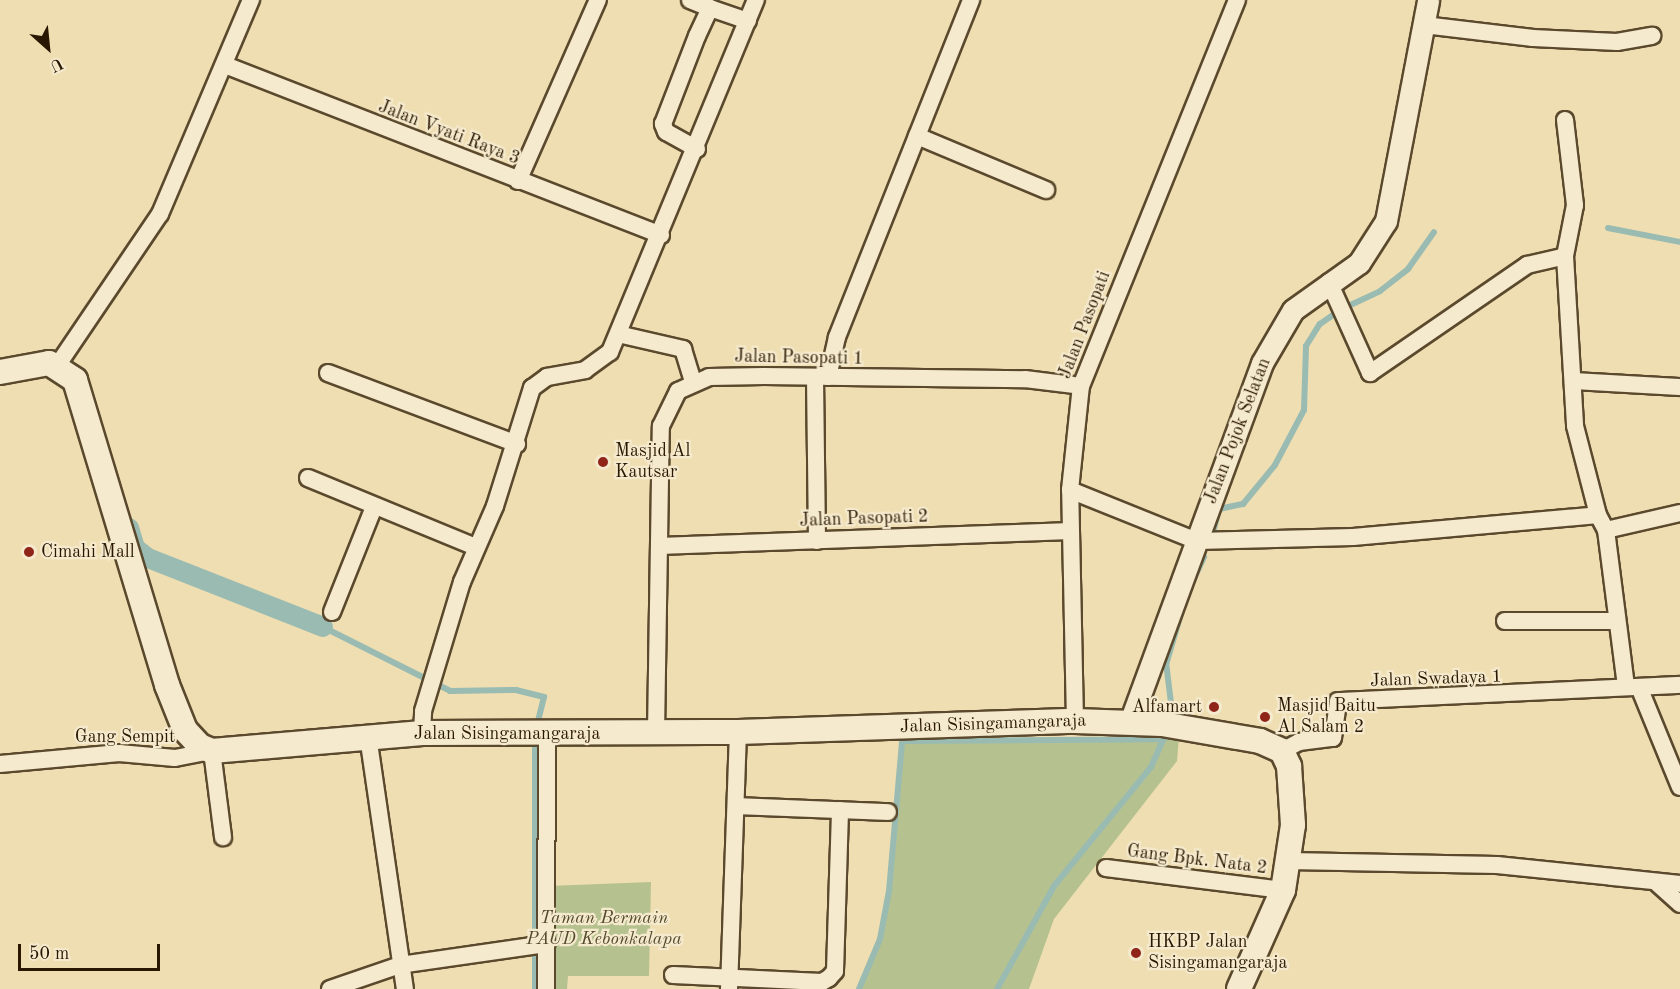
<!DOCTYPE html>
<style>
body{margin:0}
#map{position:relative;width:1680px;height:989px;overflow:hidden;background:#efdeb2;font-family:"Old Standard TT",serif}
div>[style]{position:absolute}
.green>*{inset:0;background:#b5c28f}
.stream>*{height:6px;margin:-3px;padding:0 3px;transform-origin:3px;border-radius:3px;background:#9abbb1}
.canal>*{height:20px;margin:-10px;padding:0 10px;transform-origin:10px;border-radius:10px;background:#9abbb1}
.roads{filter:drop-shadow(2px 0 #5b492d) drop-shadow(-2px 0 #5b492d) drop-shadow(0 2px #5b492d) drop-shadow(0 -2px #5b492d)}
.minor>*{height:16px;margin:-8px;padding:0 8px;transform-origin:8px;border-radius:8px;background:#f5eacd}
.tertiary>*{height:21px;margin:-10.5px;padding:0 10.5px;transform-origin:10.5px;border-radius:10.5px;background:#f5eacd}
.secondary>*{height:24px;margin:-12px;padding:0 12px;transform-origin:12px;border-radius:12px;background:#f5eacd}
.dots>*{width:16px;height:16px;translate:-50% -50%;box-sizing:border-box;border:3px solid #f5eacd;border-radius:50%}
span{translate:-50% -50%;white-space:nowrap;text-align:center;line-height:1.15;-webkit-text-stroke:4.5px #f5eacd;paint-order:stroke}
.street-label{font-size:18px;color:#2a1701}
.poi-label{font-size:18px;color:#2a1701}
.left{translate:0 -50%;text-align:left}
.right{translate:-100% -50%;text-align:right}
.park-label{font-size:18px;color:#544a2c;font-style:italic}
.north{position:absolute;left:18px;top:18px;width:60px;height:60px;-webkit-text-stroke:4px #f5eacd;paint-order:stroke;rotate:153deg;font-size:16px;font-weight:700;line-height:24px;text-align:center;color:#2a1701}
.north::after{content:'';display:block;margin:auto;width:21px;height:27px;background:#2a1701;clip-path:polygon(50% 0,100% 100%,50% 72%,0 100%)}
.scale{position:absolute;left:18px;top:944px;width:142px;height:27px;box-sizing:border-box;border:3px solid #2a1701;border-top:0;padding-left:8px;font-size:18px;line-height:21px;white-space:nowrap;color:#2a1701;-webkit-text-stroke:4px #f5eacd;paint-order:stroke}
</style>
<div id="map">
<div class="green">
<div style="clip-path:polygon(1179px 737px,1177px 761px,1054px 919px,1029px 989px,859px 989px,880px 939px,889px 891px,903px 743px)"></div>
<div style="clip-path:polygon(651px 882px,649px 976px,568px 976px,567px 989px,549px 989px,548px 886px)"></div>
</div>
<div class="stream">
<div style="left:1608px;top:228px;width:73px;rotate:11deg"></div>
<div style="left:1344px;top:308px;width:40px;rotate:-25deg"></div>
<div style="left:1380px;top:291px;width:36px;rotate:-38deg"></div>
<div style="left:1408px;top:269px;width:45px;rotate:-54.9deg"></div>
<div style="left:1214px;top:529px;width:21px;rotate:-76deg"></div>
<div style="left:1219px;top:509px;width:25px;rotate:-12deg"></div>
<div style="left:1243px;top:504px;width:50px;rotate:-50.6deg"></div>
<div style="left:1275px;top:465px;width:62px;rotate:-62.2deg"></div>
<div style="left:1304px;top:410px;width:64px;rotate:-88.2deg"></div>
<div style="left:1306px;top:346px;width:26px;rotate:-58deg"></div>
<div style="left:1320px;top:324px;width:21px;rotate:-35deg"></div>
<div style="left:1191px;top:585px;width:31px;rotate:-65deg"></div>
<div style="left:323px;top:627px;width:142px;rotate:26.7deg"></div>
<div style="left:450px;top:691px;width:66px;rotate:-0.9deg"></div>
<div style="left:516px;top:690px;width:29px;rotate:14deg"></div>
<div style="left:544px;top:697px;width:32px;rotate:104deg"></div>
<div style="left:1171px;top:703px;width:38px;rotate:-97deg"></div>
<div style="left:1166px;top:665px;width:68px;rotate:-73.7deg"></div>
<div style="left:535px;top:738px;width:251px;rotate:90deg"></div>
<div style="left:859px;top:989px;width:54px;rotate:-67.2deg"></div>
<div style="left:880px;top:939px;width:49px;rotate:-79.4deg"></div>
<div style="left:889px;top:891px;width:151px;rotate:-85deg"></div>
<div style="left:902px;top:741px;width:262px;rotate:-0.4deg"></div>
<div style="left:997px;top:989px;width:118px;rotate:-61deg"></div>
<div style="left:1054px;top:886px;width:154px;rotate:-50.8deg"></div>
<div style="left:1151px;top:767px;width:32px;rotate:-66deg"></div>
</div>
<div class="canal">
<div style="left:129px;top:528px;width:21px;rotate:73deg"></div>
<div style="left:135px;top:548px;width:16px;rotate:38deg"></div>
<div style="left:148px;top:558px;width:188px;rotate:21.5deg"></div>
</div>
<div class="roads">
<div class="minor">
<div style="left:690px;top:0;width:22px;rotate:22deg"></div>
<div style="left:1424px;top:25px;width:110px;rotate:6.8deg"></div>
<div style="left:1533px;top:38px;width:84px;rotate:2.7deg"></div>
<div style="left:1617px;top:42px;width:36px;rotate:-10deg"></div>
<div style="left:225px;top:65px;width:468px;rotate:21.3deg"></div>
<div style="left:1565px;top:120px;width:86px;rotate:83.3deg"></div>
<div style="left:1575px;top:205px;width:52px;rotate:101.1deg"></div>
<div style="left:1565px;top:256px;width:170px;rotate:86.6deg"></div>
<div style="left:1575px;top:426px;width:92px;rotate:75.5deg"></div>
<div style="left:917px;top:136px;width:140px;rotate:22.7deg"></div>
<div style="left:697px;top:149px;width:35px;rotate:-151deg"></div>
<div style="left:666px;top:132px;width:9px;rotate:-111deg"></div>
<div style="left:663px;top:124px;width:94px;rotate:-68.9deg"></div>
<div style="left:697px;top:36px;width:31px;rotate:-65deg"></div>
<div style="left:710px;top:8px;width:40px;rotate:18.9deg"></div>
<div style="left:518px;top:181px;width:198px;rotate:-66.2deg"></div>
<div style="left:1329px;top:282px;width:100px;rotate:65.7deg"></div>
<div style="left:1370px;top:373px;width:191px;rotate:-34.5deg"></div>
<div style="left:1527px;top:265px;width:39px;rotate:-13deg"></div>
<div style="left:618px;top:334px;width:67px;rotate:13deg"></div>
<div style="left:683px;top:349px;width:34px;rotate:73deg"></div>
<div style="left:57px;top:366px;width:184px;rotate:-55.9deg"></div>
<div style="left:160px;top:214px;width:233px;rotate:-67deg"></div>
<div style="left:328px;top:373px;width:202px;rotate:20.6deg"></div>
<div style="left:815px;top:377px;width:164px;rotate:89.3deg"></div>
<div style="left:828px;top:377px;width:41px;rotate:-77.3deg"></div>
<div style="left:837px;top:337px;width:363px;rotate:-68.3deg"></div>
<div style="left:1573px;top:381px;width:107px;rotate:3.2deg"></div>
<div style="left:308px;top:478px;width:181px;rotate:22.4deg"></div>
<div style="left:1070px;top:490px;width:137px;rotate:21.9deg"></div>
<div style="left:1197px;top:541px;width:156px;rotate:-1.5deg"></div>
<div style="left:1353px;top:537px;width:246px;rotate:-5.1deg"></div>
<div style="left:1598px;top:515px;width:17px;rotate:62deg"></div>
<div style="left:1606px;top:530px;width:158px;rotate:82.7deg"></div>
<div style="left:1606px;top:530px;width:76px;rotate:-12.9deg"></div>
<div style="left:660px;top:546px;width:410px;rotate:-2.1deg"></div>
<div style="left:332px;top:612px;width:113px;rotate:-68.2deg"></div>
<div style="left:1505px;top:621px;width:112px"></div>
<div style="left:1639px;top:687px;width:108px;rotate:67.7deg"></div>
<div style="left:1075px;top:721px;width:231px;rotate:-91.2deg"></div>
<div style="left:1070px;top:490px;width:105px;rotate:-84deg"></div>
<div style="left:1081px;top:386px;width:416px;rotate:-68deg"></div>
<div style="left:422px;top:733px;width:22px;rotate:-87deg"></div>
<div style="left:423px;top:711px;width:135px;rotate:-73.2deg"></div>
<div style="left:462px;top:582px;width:83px;rotate:-66.5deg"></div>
<div style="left:495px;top:506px;width:124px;rotate:-72.6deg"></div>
<div style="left:532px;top:388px;width:19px;rotate:-36deg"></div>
<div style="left:547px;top:377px;width:39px;rotate:-10deg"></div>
<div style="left:585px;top:370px;width:31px;rotate:-36deg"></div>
<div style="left:610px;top:352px;width:381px;rotate:-67.5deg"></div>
<div style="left:656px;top:733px;width:307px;rotate:-89.1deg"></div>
<div style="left:661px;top:426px;width:39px;rotate:-64deg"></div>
<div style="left:678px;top:391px;width:34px;rotate:-24deg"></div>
<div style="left:709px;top:377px;width:55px;rotate:-1deg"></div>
<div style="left:764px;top:376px;width:261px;rotate:0.7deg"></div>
<div style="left:1025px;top:379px;width:56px;rotate:7.1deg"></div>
<div style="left:368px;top:736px;width:256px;rotate:81.7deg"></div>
<div style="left:1282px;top:751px;width:19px;rotate:-28deg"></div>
<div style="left:1299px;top:742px;width:34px;rotate:-7deg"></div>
<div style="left:1333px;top:738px;width:37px;rotate:-82deg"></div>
<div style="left:1338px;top:701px;width:342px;rotate:-2.7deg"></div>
<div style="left:0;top:764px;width:120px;rotate:-5.3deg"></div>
<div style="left:119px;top:753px;width:56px;rotate:5.1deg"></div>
<div style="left:175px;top:758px;width:38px;rotate:-11deg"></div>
<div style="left:212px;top:751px;width:87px;rotate:82.7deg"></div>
<div style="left:737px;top:806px;width:151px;rotate:2.3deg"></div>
<div style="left:1289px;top:861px;width:208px;rotate:1.1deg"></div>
<div style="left:1497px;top:865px;width:184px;rotate:5.9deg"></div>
<div style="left:1106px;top:868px;width:178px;rotate:7.1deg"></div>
<div style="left:1658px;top:884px;width:30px;rotate:42deg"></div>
<div style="left:673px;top:975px;width:149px;rotate:2.7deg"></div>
<div style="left:822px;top:982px;width:8px;rotate:-30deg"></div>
<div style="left:829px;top:978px;width:9px;rotate:-49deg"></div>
<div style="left:835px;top:971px;width:161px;rotate:-88.2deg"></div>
<div style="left:330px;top:989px;width:74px;rotate:-18.9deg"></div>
<div style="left:400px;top:965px;width:148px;rotate:-8.2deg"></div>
<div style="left:546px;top:989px;width:254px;rotate:-89.8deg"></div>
<div style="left:729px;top:989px;width:257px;rotate:-88deg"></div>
</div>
<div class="tertiary">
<div style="left:1130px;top:722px;width:382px;rotate:-69.8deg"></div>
<div style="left:1262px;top:363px;width:61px;rotate:-59.7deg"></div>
<div style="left:1293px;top:310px;width:81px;rotate:-35.5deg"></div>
<div style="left:1359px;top:263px;width:50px;rotate:-57.3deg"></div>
<div style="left:1386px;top:221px;width:225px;rotate:-79.2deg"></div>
</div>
<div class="secondary">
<div style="left:0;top:372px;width:50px;rotate:-10.4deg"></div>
<div style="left:49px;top:363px;width:31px;rotate:33deg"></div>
<div style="left:75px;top:380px;width:319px;rotate:73.2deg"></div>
<div style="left:167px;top:685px;width:48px;rotate:68.2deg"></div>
<div style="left:185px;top:730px;width:22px;rotate:47deg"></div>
<div style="left:200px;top:746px;width:13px;rotate:23deg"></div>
<div style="left:212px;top:751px;width:211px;rotate:-4.9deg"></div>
<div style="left:422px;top:733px;width:316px;rotate:-0.2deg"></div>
<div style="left:738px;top:732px;width:337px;rotate:-1.9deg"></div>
<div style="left:1075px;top:721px;width:87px;rotate:2deg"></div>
<div style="left:1162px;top:724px;width:99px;rotate:9.8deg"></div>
<div style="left:1260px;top:741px;width:24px;rotate:24deg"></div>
<div style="left:1282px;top:751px;width:17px;rotate:65deg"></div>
<div style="left:1289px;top:766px;width:59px;rotate:86.1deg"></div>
<div style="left:1293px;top:825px;width:66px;rotate:98.7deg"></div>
<div style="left:1283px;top:890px;width:108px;rotate:114deg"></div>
</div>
</div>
<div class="dots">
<div style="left:603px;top:462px;background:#8f2418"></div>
<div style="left:29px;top:552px;background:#8f2418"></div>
<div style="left:1214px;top:707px;background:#8f2418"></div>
<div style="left:1265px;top:717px;background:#8f2418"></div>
<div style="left:1136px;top:953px;background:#8f2418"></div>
</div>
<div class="street-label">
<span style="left:449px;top:133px;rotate:21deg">Jalan Vyati Raya 3</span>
<span style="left:1085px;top:325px;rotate:-69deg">Jalan Pasopati</span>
<span style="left:799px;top:358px;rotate:1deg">Jalan Pasopati 1</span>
<span style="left:1238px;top:431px;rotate:-69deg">Jalan Pojok Selatan</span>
<span style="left:864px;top:519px;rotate:-2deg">Jalan Pasopati 2</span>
<span style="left:1436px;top:679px;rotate:-2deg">Jalan Swadaya 1</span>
<span style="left:993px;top:724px;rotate:-2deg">Jalan Sisingamangaraja</span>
<span style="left:507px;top:734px">Jalan Sisingamangaraja</span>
<span style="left:125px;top:737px">Gang Sempit</span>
<span style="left:1197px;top:860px;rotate:7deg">Gang Bpk. Nata 2</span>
</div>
<div class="poi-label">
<span class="left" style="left:615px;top:462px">Masjid Al<br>Kautsar</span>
<span class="left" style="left:41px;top:552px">Cimahi Mall</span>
<span class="right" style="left:1202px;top:707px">Alfamart</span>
<span class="left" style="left:1277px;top:717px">Masjid Baitu<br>Al Salam 2</span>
<span class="left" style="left:1148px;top:953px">HKBP Jalan<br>Sisingamangaraja</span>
</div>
<div class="park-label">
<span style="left:604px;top:929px">Taman Bermain<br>PAUD Kebonkalapa</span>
</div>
<div class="north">U</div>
<div class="scale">50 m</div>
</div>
